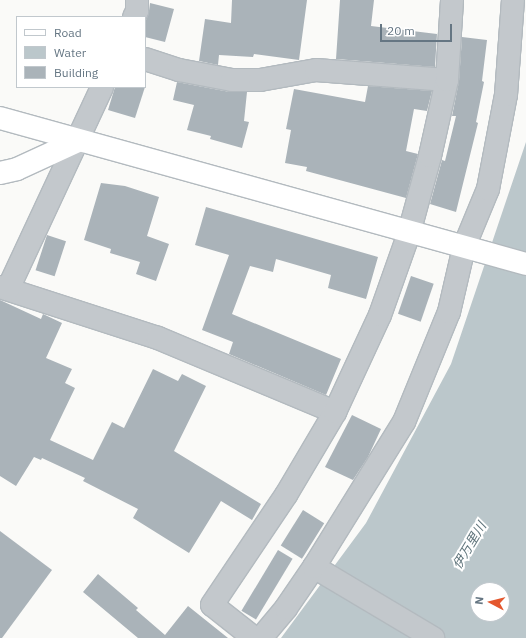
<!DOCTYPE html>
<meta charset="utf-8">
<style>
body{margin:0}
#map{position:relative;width:526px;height:638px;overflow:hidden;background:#fafaf8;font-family:"IBM Plex Sans","Noto Sans JP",sans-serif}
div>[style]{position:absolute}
.water>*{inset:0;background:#bbc7cb}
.building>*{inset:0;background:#aab3b9;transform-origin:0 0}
.roads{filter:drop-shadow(1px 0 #b3babf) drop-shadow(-1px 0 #b3babf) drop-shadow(0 1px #b3babf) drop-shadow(0 -1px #b3babf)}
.street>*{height:22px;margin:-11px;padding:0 11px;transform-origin:11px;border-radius:11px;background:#c3c8cc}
.secondary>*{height:22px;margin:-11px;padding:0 11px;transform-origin:11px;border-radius:11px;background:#fff}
span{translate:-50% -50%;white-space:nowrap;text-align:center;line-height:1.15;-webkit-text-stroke:4px #fff;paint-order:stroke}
.water-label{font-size:13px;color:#60757c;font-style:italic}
.legend{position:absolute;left:16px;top:16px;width:130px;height:72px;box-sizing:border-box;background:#fff;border:1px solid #c1c8cd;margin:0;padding:5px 7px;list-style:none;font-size:12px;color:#657683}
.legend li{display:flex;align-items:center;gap:8px;height:20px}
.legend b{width:20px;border:1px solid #c1c8cd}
.north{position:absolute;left:470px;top:582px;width:40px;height:40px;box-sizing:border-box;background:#fff;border:1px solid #c1c8cd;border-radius:50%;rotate:277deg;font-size:11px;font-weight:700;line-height:16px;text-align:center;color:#657683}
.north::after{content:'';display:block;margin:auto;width:14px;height:18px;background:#e4572e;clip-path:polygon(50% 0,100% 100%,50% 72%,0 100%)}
.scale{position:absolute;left:380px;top:24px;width:72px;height:18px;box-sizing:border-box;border:2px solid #657683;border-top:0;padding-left:5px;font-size:12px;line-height:14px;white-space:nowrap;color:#657683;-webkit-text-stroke:3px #fff;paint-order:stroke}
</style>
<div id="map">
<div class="water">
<div style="clip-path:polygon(evenodd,526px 142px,526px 638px,281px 638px,366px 523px,451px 364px,526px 142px,478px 590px,502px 590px,502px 614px,478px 614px,478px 590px)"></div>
</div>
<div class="building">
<div style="clip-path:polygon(232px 0,307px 0,299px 60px,254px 54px,253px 57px,219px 55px,218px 65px,199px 61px,205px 19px,231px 23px)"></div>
<div style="clip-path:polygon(340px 0,374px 0,371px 26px,437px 34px,435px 67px,336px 59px)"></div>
<div style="clip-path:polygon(150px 3px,174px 9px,165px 42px,145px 37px,145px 23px,149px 11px)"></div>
<div style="clip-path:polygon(462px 37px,487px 40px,482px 81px,484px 82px,476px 122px,478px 123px,456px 212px,430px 204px,442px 160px,445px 161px,456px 116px,452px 116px,459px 81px)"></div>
<div style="clip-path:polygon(177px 82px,230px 92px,247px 92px,244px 121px,249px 122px,242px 148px,210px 139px,211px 136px,187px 130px,194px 105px,173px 100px)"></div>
<div style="clip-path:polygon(368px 86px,432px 91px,427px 111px,414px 109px,406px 151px,418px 154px,406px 198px,306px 171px,307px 167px,285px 163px,291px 130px,286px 129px,294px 89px,365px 102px)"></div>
<div style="clip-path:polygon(115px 87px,145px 87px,135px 118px,108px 110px)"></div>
<div style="clip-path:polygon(101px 183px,125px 186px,159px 197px,147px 236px,169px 244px,156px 281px,136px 274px,140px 262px,110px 253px,111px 249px,84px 240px)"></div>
<div style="clip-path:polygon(206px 207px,378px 257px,366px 299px,328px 288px,331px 275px,276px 259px,273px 272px,250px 266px,232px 314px,341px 359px,326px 395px,229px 354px,233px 342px,202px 330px,229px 255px,195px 245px)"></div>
<div style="left:47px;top:235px;width:20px;height:37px;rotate:18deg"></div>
<div style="left:411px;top:276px;width:24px;height:40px;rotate:19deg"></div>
<div style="clip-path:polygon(0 300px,41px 319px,43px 314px,62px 323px,46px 358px,72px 369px,65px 383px,75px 388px,50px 440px,93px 460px,112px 422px,124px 428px,153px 369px,178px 381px,182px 374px,206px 386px,174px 451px,261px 504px,252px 520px,221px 501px,189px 553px,133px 518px,138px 509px,83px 481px,85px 478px,42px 458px,41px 460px,34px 457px,16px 486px,0 476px)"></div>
<div style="clip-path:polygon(352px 415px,381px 429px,368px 457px,353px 480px,325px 467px)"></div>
<div style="left:303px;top:510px;width:25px;height:42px;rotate:32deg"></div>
<div style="clip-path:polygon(0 531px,52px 570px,2px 638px,0 638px)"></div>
<div style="left:278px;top:550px;width:17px;height:71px;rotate:31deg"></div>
<div style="clip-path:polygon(98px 574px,138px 608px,136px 610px,165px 635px,188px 606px,228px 638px,138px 638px,83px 592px)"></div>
</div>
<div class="roads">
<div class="street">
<div style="left:134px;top:17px;width:7px;rotate:-63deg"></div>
<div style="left:137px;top:11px;width:11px;rotate:-90deg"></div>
<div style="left:145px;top:59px;width:36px;rotate:18deg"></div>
<div style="left:179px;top:70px;width:54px;rotate:10.7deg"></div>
<div style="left:232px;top:80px;width:28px"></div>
<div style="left:260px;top:80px;width:57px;rotate:-10.1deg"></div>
<div style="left:316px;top:70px;width:131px;rotate:4.4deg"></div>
<div style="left:0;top:287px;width:166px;rotate:17.9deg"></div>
<div style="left:158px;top:338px;width:192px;rotate:22.7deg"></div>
<div style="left:8px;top:289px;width:223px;rotate:-65deg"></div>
<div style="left:314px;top:567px;width:139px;rotate:30.8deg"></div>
<div style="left:254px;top:638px;width:53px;rotate:-141.8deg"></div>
<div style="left:212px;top:605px;width:133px;rotate:-56.1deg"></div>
<div style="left:286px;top:495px;width:96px;rotate:-59.4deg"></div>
<div style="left:335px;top:412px;width:107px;rotate:-65.1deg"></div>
<div style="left:380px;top:315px;width:87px;rotate:-70.5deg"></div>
<div style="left:409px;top:233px;width:80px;rotate:-74.7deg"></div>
<div style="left:430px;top:156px;width:78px;rotate:-77.4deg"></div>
<div style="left:447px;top:80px;width:80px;rotate:-86.4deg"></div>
<div style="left:261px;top:638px;width:39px;rotate:-50deg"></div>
<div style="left:286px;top:608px;width:50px;rotate:-55.7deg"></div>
<div style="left:314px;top:567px;width:171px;rotate:-58.2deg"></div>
<div style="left:404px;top:422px;width:119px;rotate:-67.8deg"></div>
<div style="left:449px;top:312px;width:67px;rotate:-77deg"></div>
<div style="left:464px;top:247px;width:63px;rotate:-67.5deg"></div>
<div style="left:488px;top:189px;width:96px;rotate:-79.2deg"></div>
<div style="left:506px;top:95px;width:95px;rotate:-85.8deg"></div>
</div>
<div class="secondary">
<div style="left:0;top:118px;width:546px;rotate:15.51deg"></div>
<div style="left:0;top:173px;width:17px;rotate:-13deg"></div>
<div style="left:17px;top:169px;width:67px;rotate:-24.7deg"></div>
</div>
</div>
<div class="water-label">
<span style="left:470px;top:546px;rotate:-59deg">伊万里川</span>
</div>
<ul class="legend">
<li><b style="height:5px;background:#fff"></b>Road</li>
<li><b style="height:11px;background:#bbc7cb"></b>Water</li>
<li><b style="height:11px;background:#aab3b9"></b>Building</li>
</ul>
<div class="north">N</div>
<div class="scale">20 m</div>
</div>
